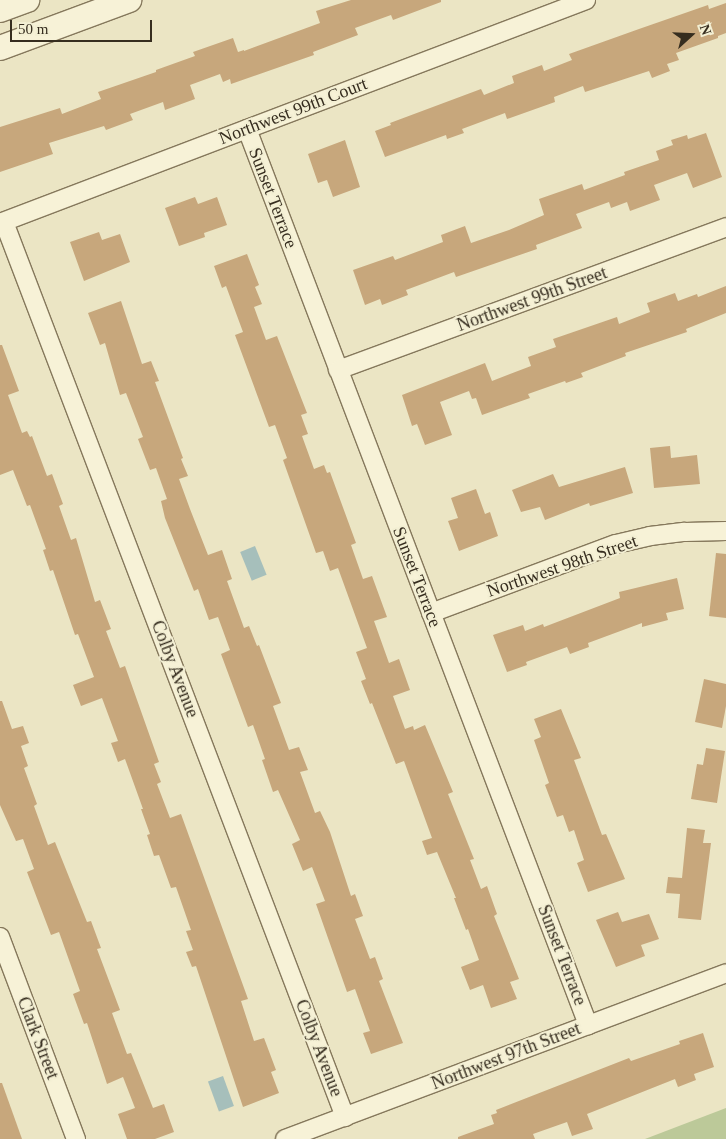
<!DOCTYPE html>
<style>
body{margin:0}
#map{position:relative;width:726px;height:1139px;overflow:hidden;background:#ebe5c4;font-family:"Times New Roman",serif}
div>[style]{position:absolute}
.green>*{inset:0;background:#bcc999}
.water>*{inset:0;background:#a6bfbb;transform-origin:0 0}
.building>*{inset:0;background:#c7a77c}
.roads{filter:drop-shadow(1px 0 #85785c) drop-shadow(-1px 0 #85785c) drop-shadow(0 1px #85785c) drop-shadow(0 -1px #85785c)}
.street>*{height:18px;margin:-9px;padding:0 9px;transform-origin:9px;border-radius:9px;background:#f7f2d7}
.secondary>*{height:24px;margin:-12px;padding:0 12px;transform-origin:12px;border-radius:12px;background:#f7f2d7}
span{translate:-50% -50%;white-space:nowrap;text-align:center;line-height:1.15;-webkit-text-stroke:4px #f3efd3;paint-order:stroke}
.street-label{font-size:18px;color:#362d1f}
.north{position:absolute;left:666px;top:10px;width:50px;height:50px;-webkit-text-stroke:4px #f3efd3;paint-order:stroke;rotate:70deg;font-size:14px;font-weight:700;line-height:20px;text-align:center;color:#362d1f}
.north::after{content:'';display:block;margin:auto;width:18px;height:22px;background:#362d1f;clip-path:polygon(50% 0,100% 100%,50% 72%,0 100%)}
.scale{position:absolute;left:10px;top:20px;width:142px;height:22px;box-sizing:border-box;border:2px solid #362d1f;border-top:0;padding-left:6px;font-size:15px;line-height:18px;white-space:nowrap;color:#362d1f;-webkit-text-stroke:4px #f3efd3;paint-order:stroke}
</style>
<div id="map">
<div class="green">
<div style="clip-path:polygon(726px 1108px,726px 1139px,645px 1139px)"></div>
</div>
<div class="water">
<div style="left:255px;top:546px;width:31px;height:16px;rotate:68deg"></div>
<div style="left:223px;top:1076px;width:32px;height:16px;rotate:70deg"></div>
</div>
<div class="building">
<div style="clip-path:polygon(351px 0,441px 0,441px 2px,393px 20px,391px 15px,355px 28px,358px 35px,313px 52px,314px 55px,231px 84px,230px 79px,223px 82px,220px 74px,190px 85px,195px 99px,165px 110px,163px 102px,130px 114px,133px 120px,106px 130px,104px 126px,49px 143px,53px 154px,0 172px,0 127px,60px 108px,62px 114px,101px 99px,98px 92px,156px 72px,156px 70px,195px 56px,193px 52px,233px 38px,238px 52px,244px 50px,244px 51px,320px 23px,316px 11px)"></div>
<div style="clip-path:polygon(726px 3px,726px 33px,718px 36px,718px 38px,676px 53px,679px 60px,667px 64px,670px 71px,652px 78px,649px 71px,585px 92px,583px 86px,554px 97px,555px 102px,507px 119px,505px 113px,462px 129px,464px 133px,447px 139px,446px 135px,385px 157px,375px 131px,391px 125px,390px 123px,481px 89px,484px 95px,514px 83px,512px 76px,542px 65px,544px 71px,572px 60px,569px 54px,639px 29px,708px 5px,709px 9px)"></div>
<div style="clip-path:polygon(706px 133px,722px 177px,693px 188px,687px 173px,654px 185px,660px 200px,630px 211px,627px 202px,611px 208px,609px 202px,576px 214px,582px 228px,536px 245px,537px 249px,456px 277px,454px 272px,406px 290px,408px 295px,382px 305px,380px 299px,365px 305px,353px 270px,393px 256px,395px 260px,443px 242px,441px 235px,465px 226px,471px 243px,509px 230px,544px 215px,539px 199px,582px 184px,584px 190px,625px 175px,624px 172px,659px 160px,656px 151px,673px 145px,671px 140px,687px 135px,688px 139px)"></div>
<div style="clip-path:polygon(345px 140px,360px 187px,333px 197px,327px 180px,318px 183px,308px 154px)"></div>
<div style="clip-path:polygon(195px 197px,198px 204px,217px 197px,227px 225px,204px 233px,205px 237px,179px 246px,165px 208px)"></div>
<div style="clip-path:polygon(99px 232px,102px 240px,120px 234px,130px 262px,84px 281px,70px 242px)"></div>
<div style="clip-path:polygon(247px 254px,259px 285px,255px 287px,262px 304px,254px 307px,266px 340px,277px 336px,307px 413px,301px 415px,308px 434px,302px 436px,314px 469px,324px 465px,327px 473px,330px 472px,356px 543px,351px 545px,363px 579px,372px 576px,387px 617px,374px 621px,389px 663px,399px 659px,410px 690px,393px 696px,405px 729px,413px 726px,414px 730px,425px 725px,453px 792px,448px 794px,474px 859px,470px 860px,481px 889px,487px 886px,497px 914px,494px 916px,519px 979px,510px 982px,517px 999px,491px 1008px,483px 985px,470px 990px,461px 967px,479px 960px,468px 929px,466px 930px,454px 898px,456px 898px,437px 852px,427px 855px,422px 841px,432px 838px,404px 761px,396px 764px,372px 703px,370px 704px,361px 681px,366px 679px,356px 652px,367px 648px,338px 568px,330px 571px,323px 551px,316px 553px,283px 460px,287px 458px,275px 425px,269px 427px,235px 335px,243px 332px,226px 286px,222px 288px,214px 266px)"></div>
<div style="clip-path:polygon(726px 286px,726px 313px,686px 329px,687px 332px,625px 353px,626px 356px,581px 373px,583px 377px,566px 383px,565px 381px,528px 394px,530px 398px,482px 415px,476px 398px,472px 399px,469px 391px,440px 402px,452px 435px,425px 445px,417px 424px,412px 426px,402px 395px,485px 363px,492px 381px,531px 366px,528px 357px,556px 347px,553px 339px,617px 317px,619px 324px,650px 312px,647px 303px,675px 293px,678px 301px,697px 294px,698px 297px)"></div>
<div style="clip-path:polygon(121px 301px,142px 364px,151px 361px,159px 381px,155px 382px,183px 458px,181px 459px,188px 476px,179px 479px,190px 509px,208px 555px,222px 550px,232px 579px,227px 581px,244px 628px,249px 626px,257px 646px,259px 645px,281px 703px,273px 706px,289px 750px,299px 747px,308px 770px,300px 772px,315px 813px,320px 811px,330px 832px,351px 896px,355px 894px,363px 916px,355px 919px,370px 959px,375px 957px,383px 979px,379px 981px,403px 1043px,371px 1054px,363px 1033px,370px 1031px,355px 989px,347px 992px,316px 904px,325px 901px,312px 867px,303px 871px,292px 844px,300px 840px,278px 790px,273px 792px,262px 760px,265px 759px,253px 725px,248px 727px,221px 654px,230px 650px,218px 617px,209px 620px,198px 589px,194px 591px,165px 518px,161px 501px,167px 499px,156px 468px,150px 470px,138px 439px,143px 437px,126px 393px,120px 395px,105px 343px,100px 345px,88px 313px)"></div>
<div style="clip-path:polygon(0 345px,2px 345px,19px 391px,8px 395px,22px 433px,27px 431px,30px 437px,32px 436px,47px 476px,52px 474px,63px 504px,59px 506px,71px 540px,76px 538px,95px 602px,100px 600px,111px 629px,106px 631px,120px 668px,125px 666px,159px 762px,154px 764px,161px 782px,157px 784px,170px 818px,181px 814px,248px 999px,241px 1001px,254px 1041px,264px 1038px,276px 1070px,271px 1072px,279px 1093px,243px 1107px,196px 966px,192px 967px,186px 952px,193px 950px,186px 931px,191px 930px,176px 887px,171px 888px,159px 855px,154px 856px,147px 835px,150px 834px,141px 809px,143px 809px,125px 759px,118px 762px,111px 743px,118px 741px,102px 698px,81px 706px,73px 685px,94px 677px,78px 634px,75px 635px,53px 570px,50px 571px,43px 550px,46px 549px,30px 505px,27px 506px,13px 470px,0 475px)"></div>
<div style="clip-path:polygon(670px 446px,671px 458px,697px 455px,700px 484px,654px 488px,650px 448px)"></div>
<div style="clip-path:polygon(625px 467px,633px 493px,590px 506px,589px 503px,545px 520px,540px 507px,521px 512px,512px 490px,553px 474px,559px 487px)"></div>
<div style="clip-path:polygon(476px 489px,485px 514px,490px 512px,498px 536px,459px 551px,448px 521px,458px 518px,451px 498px)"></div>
<div style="clip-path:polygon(716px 553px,726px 554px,726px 618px,709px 616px)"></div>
<div style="clip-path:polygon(677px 578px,684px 609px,666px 613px,668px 620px,642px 627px,642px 623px,588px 643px,589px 647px,570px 654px,567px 647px,526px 662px,527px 665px,507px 672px,493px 635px,523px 625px,525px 631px,543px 624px,544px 627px,620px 598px,619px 592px)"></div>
<div style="clip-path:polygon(704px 679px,726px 684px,726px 706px,722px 728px,695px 722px)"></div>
<div style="clip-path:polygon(0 701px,2px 701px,12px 729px,23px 726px,29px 743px,21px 746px,28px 766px,24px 768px,37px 804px,34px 806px,48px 845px,55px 842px,87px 922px,91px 921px,101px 948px,97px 949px,120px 1010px,112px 1013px,127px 1054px,131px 1053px,153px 1108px,164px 1104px,174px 1132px,155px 1139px,127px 1139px,118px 1114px,135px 1108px,123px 1077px,107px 1084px,87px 1023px,84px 1024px,73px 994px,80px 991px,59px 932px,51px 935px,27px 872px,34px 869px,23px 839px,16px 841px,0 805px)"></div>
<div style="clip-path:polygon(561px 709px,581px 758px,574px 760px,602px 835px,606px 834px,625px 879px,588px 892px,577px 863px,584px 860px,574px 830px,569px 832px,563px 815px,557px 817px,545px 785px,549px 783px,534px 740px,541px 737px,534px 719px)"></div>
<div style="clip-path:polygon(706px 748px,725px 751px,717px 803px,691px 799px,697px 764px,703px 765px)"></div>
<div style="clip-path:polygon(687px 828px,705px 830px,703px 843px,711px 843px,701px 920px,678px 918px,680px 894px,666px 893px,668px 877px,682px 878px)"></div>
<div style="clip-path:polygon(618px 912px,622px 922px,649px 914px,659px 939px,641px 945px,645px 956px,616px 967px,596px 920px)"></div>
<div style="clip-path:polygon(703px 1033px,714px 1067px,694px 1074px,696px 1080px,678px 1087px,675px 1079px,587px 1114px,593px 1129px,572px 1136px,567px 1122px,533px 1134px,535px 1139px,458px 1139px,458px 1137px,494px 1124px,491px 1115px,497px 1113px,496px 1110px,629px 1058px,631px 1061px,680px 1044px,679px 1041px)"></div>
<div style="clip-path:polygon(0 1083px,2px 1083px,22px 1139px,0 1139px)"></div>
</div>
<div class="roads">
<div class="street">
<div style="left:247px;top:129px;width:959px;rotate:69.16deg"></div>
<div style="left:4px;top:222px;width:958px;rotate:69.14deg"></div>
<div style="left:0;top:223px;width:627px;rotate:-20.83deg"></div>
<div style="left:338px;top:370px;width:414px;rotate:-20.2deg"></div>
<div style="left:431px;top:613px;width:197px;rotate:-20.5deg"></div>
<div style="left:616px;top:544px;width:35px;rotate:-13deg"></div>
<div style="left:650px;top:536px;width:35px;rotate:-7deg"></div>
<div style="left:685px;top:532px;width:41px;rotate:-1.4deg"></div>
<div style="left:0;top:937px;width:216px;rotate:69.4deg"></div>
<div style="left:285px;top:1139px;width:471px;rotate:-20.6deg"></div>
</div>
<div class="secondary">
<div style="left:0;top:10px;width:29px;rotate:-20deg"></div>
<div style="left:0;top:48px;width:138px;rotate:-20.4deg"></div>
</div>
</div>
<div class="street-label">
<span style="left:293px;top:111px;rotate:-21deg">Northwest 99th Court</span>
<span style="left:273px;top:198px;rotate:69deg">Sunset Terrace</span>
<span style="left:532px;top:299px;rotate:-20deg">Northwest 99th Street</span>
<span style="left:562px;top:566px;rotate:-19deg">Northwest 98th Street</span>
<span style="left:417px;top:577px;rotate:69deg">Sunset Terrace</span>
<span style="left:175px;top:669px;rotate:69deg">Colby Avenue</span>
<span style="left:562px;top:955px;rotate:69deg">Sunset Terrace</span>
<span style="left:38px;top:1038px;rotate:69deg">Clark Street</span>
<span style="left:319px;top:1048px;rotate:69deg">Colby Avenue</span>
<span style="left:506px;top:1056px;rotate:-21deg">Northwest 97th Street</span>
</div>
<div class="north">N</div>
<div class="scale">50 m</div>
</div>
